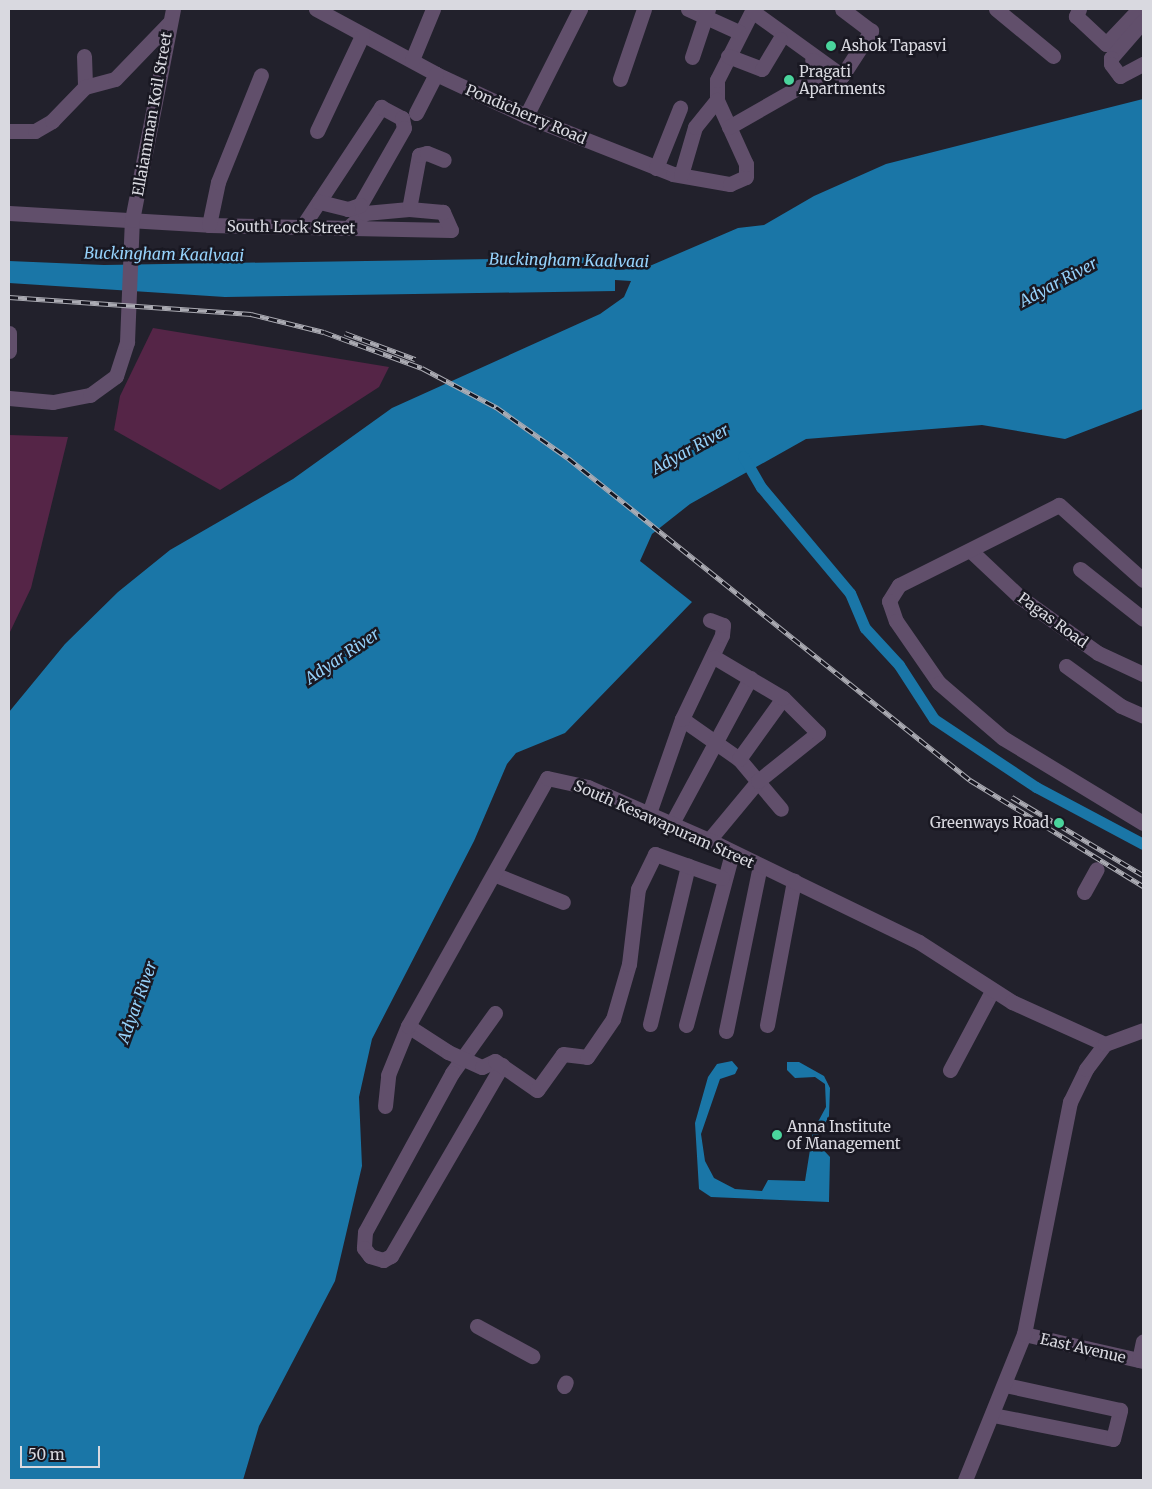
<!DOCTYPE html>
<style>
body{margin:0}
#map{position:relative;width:1152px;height:1489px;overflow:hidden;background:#22212c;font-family:Merriweather,serif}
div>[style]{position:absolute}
.green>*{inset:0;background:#552547}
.water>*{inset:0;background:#1a76a7}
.canal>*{height:11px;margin:-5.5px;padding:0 5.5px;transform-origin:5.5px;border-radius:5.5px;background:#1a76a7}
.minor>*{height:15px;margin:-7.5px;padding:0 7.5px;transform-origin:7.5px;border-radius:7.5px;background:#614f6b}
.rail>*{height:5px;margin-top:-2.5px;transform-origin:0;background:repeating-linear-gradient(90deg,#191822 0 9px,#ababb3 0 18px);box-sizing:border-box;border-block:1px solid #ababb3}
.dots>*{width:14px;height:14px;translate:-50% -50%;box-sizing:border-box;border:2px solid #191822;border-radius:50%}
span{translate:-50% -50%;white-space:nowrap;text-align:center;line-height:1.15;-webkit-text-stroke:5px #191822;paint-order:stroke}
.poi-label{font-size:15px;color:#d9d9e0}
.left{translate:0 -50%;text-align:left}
.right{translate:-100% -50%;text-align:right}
.street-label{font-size:15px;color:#d9d9e0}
.water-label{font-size:16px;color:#96d2fb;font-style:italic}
.frame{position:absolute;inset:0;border:10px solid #d9d9e0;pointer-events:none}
.scale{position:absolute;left:20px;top:1446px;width:80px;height:22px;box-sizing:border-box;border:2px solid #d9d9e0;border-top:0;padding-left:6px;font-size:15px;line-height:18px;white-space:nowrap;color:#d9d9e0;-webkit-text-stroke:4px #191822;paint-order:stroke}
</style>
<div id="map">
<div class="green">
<div style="clip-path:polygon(153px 328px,389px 367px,379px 387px,220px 490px,114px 430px,120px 396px)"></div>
<div style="clip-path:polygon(9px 435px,68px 437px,31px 588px,9px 634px)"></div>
</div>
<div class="water">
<div style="clip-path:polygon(1143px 99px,1143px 409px,1065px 439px,982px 425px,806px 439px,690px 504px,652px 534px,640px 561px,692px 602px,565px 733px,516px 753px,507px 764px,474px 841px,372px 1039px,359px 1097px,362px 1166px,335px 1281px,259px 1426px,243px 1480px,9px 1480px,9px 712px,65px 644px,118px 592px,170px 550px,293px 479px,392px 408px,600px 314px,624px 297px,631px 281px,615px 280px,615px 291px,225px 297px,9px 283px,9px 261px,104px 265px,615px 257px,615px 270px,645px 268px,738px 228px,764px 225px,814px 196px,886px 164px)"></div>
<div style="clip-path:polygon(732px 1061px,738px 1068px,735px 1074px,720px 1079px,701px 1134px,705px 1161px,714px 1178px,735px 1189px,762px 1191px,768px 1180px,805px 1181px,813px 1131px,826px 1107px,825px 1084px,815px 1077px,795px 1078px,787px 1070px,787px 1062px,799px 1062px,824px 1076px,830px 1088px,829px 1116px,815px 1141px,830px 1157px,829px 1202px,711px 1197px,699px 1189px,695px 1123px,708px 1077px,717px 1064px)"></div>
</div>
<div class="canal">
<div style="left:743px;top:456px;width:36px;rotate:60deg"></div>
<div style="left:761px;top:487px;width:138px;rotate:50deg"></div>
<div style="left:850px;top:593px;width:38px;rotate:67deg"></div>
<div style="left:865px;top:628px;width:50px;rotate:47.4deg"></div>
<div style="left:899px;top:665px;width:64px;rotate:57.1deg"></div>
<div style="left:934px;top:719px;width:123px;rotate:33.7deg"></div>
<div style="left:1036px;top:787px;width:121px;rotate:28deg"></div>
</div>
<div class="minor">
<div style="left:316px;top:9px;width:136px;rotate:28.4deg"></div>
<div style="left:436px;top:74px;width:99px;rotate:25deg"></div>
<div style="left:526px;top:116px;width:158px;rotate:21.5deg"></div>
<div style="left:673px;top:174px;width:58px;rotate:10deg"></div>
<div style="left:730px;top:184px;width:17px;rotate:-24deg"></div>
<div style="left:746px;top:177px;width:13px;rotate:-90deg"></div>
<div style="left:746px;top:164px;width:70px;rotate:-114.4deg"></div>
<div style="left:717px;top:100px;width:20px;rotate:-90deg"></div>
<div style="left:717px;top:80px;width:80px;rotate:-63.1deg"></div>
<div style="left:688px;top:9px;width:56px;rotate:24.3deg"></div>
<div style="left:996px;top:9px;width:74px;rotate:39.5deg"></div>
<div style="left:1079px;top:9px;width:8px;rotate:113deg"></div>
<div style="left:1076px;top:16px;width:41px;rotate:43deg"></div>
<div style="left:1106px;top:44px;width:48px;rotate:-46.7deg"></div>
<div style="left:752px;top:11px;width:111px;rotate:35.8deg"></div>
<div style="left:842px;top:76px;width:54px;rotate:-57.2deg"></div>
<div style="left:871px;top:31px;width:36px;rotate:-143deg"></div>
<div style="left:1143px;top:21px;width:49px;rotate:130.9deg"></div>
<div style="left:1111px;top:58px;width:6px;rotate:90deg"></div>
<div style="left:1111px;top:64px;width:15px;rotate:53deg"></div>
<div style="left:1120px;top:76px;width:26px;rotate:-28deg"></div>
<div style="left:84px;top:56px;width:31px;rotate:88deg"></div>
<div style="left:728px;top:56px;width:36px;rotate:21deg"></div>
<div style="left:762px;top:69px;width:35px;rotate:-59deg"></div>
<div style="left:692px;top:57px;width:51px;rotate:-71.6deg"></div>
<div style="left:412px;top:60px;width:55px;rotate:-67.6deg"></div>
<div style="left:620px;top:79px;width:74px;rotate:-71.1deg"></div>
<div style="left:416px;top:113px;width:44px;rotate:-62.9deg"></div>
<div style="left:526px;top:116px;width:120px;rotate:-63.2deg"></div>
<div style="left:729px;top:127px;width:105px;rotate:-29.7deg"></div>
<div style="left:820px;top:75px;width:10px;rotate:-84deg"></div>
<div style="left:821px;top:65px;width:10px;rotate:-151deg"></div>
<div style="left:9px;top:131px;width:26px"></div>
<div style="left:35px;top:131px;width:20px;rotate:-30deg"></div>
<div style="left:52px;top:121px;width:47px;rotate:-45.9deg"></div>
<div style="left:85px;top:87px;width:31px;rotate:-15deg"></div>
<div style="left:115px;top:79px;width:78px;rotate:-46deg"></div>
<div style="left:317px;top:131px;width:105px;rotate:-64.7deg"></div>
<div style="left:656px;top:168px;width:65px;rotate:-68.2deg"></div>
<div style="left:681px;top:175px;width:50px;rotate:-73.7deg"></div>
<div style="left:695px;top:127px;width:35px;rotate:-51deg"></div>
<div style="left:9px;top:213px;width:200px;rotate:3.4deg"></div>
<div style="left:209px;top:225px;width:242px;rotate:1.2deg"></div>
<div style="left:451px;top:230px;width:20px;rotate:-114deg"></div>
<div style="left:443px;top:212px;width:34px;rotate:-175deg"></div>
<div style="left:209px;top:225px;width:44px;rotate:-78.2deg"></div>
<div style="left:218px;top:182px;width:115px;rotate:-68.1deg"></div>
<div style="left:351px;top:225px;width:18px;rotate:-41deg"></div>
<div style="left:365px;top:213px;width:44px;rotate:-5.2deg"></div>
<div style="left:409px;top:209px;width:55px;rotate:-79.5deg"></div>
<div style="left:419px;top:155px;width:8px;rotate:-14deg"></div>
<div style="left:427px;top:153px;width:18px;rotate:22deg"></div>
<div style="left:302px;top:227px;width:144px;rotate:-56.6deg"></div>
<div style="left:381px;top:107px;width:24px;rotate:28deg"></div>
<div style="left:402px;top:118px;width:10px;rotate:79deg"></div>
<div style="left:404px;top:128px;width:89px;rotate:119.7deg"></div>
<div style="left:360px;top:205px;width:13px;rotate:162deg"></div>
<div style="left:348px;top:209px;width:30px;rotate:-166deg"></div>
<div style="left:9px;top:333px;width:18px;rotate:90deg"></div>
<div style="left:9px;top:398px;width:44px;rotate:5.2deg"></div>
<div style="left:53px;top:402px;width:38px;rotate:-11deg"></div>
<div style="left:90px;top:395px;width:32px;rotate:-36deg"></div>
<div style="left:116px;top:376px;width:36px;rotate:-72deg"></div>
<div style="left:127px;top:342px;width:122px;rotate:-87.7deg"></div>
<div style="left:132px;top:220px;width:215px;rotate:-79deg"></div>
<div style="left:972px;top:552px;width:66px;rotate:43.2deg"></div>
<div style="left:1020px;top:597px;width:96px;rotate:35.7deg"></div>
<div style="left:1098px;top:653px;width:50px;rotate:25deg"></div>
<div style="left:1080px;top:569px;width:80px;rotate:38.4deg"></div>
<div style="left:1143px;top:580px;width:113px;rotate:-138.2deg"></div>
<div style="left:1059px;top:505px;width:179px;rotate:153.4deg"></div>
<div style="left:899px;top:585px;width:19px;rotate:122deg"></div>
<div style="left:889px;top:601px;width:21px;rotate:71deg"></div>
<div style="left:896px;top:621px;width:75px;rotate:55.3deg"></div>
<div style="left:939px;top:683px;width:84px;rotate:40.7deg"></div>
<div style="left:1003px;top:738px;width:164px;rotate:31.3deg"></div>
<div style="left:1066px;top:666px;width:68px;rotate:36deg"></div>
<div style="left:1121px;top:706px;width:24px;rotate:24deg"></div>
<div style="left:682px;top:719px;width:70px;rotate:35.1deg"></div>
<div style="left:739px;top:759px;width:65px;rotate:50deg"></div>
<div style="left:739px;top:759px;width:75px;rotate:-54.2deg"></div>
<div style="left:648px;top:816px;width:103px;rotate:-70.7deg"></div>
<div style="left:682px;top:719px;width:93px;rotate:-64.5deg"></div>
<div style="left:722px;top:635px;width:10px;rotate:-84deg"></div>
<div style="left:723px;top:625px;width:14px;rotate:-159deg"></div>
<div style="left:671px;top:825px;width:167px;rotate:-61.7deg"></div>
<div style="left:709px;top:840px;width:77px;rotate:-50.3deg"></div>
<div style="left:758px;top:781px;width:77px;rotate:-38.7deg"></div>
<div style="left:818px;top:733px;width:49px;rotate:-135deg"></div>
<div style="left:783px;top:698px;width:80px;rotate:-149.3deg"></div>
<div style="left:496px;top:875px;width:72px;rotate:21.9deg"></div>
<div style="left:1084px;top:892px;width:26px;rotate:-61deg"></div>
<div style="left:495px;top:1013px;width:74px;rotate:125.6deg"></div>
<div style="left:452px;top:1073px;width:181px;rotate:118.7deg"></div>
<div style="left:365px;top:1232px;width:16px;rotate:94deg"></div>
<div style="left:364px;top:1248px;width:10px;rotate:53deg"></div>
<div style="left:370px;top:1256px;width:14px;rotate:17deg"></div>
<div style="left:383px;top:1260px;width:9px;rotate:-27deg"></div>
<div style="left:391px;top:1256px;width:221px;rotate:-59.8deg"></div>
<div style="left:650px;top:1024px;width:163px;rotate:-76.5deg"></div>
<div style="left:686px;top:1025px;width:178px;rotate:-75deg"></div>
<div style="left:767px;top:1025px;width:147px;rotate:-79.4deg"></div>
<div style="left:408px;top:1026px;width:48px;rotate:33deg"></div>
<div style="left:448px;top:1052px;width:37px;rotate:24deg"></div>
<div style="left:482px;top:1067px;width:14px;rotate:-25deg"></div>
<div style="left:495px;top:1061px;width:51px;rotate:34.6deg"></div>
<div style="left:537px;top:1090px;width:44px;rotate:-54.2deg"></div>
<div style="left:563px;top:1054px;width:24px;rotate:7deg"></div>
<div style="left:587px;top:1057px;width:46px;rotate:-55.6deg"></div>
<div style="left:613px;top:1019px;width:57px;rotate:-73.8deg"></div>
<div style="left:629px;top:964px;width:76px;rotate:-83.2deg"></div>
<div style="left:638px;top:889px;width:39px;rotate:-64deg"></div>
<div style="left:655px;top:854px;width:71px;rotate:19.7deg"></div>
<div style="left:726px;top:1031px;width:168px;rotate:-78.4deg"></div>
<div style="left:950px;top:1070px;width:89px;rotate:-62deg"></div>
<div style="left:385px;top:1106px;width:31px;rotate:-84deg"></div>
<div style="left:388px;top:1075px;width:53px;rotate:-67.8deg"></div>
<div style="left:408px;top:1026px;width:284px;rotate:-60.7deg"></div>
<div style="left:547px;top:778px;width:42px;rotate:12.4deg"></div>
<div style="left:588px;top:787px;width:132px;rotate:23.7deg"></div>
<div style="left:709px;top:840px;width:233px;rotate:25.9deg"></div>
<div style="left:919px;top:942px;width:111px;rotate:32.8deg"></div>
<div style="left:1012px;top:1002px;width:102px;rotate:24.3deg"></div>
<div style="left:477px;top:1326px;width:63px;rotate:28.6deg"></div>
<div style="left:1024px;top:1334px;width:122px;rotate:12.8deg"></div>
<div style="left:1139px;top:1360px;width:19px;rotate:-78deg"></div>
<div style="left:564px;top:1386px;width:4px;rotate:-63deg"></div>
<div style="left:993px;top:1415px;width:122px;rotate:11.3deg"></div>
<div style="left:1113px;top:1439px;width:30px;rotate:-76deg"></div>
<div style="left:1120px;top:1410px;width:118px;rotate:-167.7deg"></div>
<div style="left:965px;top:1480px;width:157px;rotate:-68deg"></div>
<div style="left:1024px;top:1334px;width:237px;rotate:-78.8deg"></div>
<div style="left:1070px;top:1102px;width:37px;rotate:-64deg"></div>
<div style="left:1086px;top:1069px;width:31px;rotate:-53deg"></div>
<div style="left:1105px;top:1044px;width:40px;rotate:-20.2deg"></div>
</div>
<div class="rail">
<div style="left:9px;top:297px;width:243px;rotate:4deg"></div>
<div style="left:251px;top:314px;width:75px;rotate:13.9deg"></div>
<div style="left:324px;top:332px;width:104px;rotate:20.2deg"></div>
<div style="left:422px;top:368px;width:84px;rotate:27.8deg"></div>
<div style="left:496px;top:407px;width:88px;rotate:35.3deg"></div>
<div style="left:568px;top:458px;width:515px;rotate:38.69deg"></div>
<div style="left:970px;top:780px;width:203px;rotate:31.5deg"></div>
<div style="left:345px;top:333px;width:75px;rotate:20.4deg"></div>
<div style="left:1012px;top:797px;width:152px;rotate:30.8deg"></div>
</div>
<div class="dots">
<div style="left:831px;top:46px;background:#4ad49c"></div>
<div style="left:789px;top:80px;background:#4ad49c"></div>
<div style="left:1059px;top:823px;background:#4ad49c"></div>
<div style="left:777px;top:1135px;background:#4ad49c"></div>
</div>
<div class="poi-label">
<span class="left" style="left:841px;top:46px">Ashok Tapasvi</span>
<span class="left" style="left:799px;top:80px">Pragati<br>Apartments</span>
<span class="right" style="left:1049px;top:823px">Greenways Road</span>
<span class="left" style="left:787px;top:1135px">Anna Institute<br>of Management</span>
</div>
<div class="street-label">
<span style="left:152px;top:114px;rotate:-80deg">Ellaiamman Koil Street</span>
<span style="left:526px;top:114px;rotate:23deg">Pondicherry Road</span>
<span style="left:291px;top:227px;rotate:1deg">South Lock Street</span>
<span style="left:1053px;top:620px;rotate:36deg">Pagas Road</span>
<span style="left:664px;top:824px;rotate:24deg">South Kesawapuram Street</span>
<span style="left:1083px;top:1348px;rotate:13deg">East Avenue</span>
</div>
<div class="water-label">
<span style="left:164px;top:254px;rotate:1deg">Buckingham Kaalvaai</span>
<span style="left:569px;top:260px;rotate:1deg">Buckingham Kaalvaai</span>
<span style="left:1058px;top:282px;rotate:-28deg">Adyar River</span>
<span style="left:690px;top:449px;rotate:-29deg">Adyar River</span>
<span style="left:342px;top:656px;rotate:-34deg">Adyar River</span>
<span style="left:137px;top:1002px;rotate:-70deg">Adyar River</span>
</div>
<div class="frame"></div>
<div class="scale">50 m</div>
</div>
